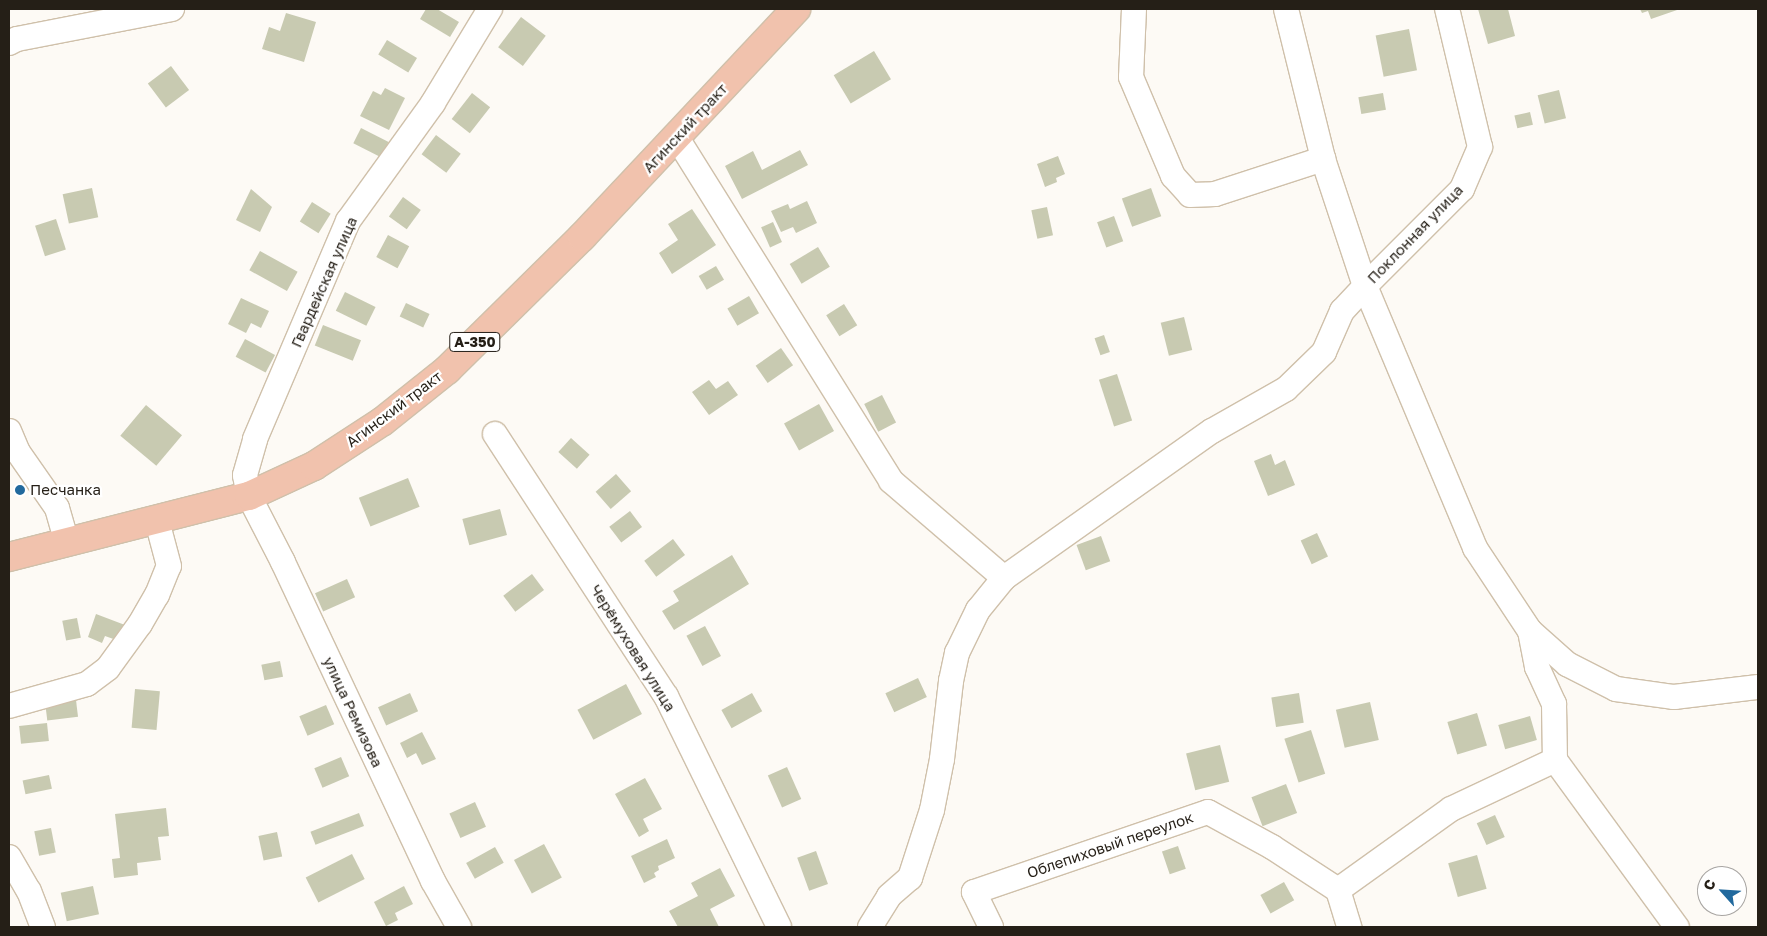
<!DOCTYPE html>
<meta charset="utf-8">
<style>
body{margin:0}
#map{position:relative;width:1767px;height:936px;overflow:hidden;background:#fdfaf5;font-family:"Golos Text",sans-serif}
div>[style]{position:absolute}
.building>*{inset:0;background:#c8cab1;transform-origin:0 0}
.roads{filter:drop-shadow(1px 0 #cfc0aa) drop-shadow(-1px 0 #cfc0aa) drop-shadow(0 1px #cfc0aa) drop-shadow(0 -1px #cfc0aa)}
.minor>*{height:24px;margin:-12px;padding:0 12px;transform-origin:12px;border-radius:12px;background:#fff}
.highway>*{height:28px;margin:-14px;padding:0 14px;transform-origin:14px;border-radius:14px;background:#f1c2ad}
.dots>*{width:14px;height:14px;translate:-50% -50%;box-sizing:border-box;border:2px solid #fff;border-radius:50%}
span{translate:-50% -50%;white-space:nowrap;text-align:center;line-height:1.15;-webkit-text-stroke:4.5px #fff;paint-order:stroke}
.shield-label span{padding:1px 4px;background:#fff;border:1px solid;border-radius:4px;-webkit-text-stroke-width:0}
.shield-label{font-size:14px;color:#251f17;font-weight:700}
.street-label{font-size:15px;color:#251f17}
.poi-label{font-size:15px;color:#251f17}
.left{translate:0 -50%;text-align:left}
.frame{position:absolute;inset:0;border:10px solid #251f17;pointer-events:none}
.north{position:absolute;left:1697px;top:866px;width:50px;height:50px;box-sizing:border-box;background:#fff;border:1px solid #a8a5a2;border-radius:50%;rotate:296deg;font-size:14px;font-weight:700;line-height:20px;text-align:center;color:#251f17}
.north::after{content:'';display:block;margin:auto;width:18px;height:22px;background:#21699d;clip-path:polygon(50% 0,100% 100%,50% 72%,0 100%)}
</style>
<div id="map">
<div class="building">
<div style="clip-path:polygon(426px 9px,437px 9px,459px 22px,450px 37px,420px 19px)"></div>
<div style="clip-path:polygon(1478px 9px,1508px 9px,1515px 36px,1488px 44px)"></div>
<div style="clip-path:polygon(1640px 9px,1680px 9px,1651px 19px,1648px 11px,1642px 13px)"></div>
<div style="clip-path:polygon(286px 13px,316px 22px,304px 62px,262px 49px,269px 27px,280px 31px)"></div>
<div style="left:521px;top:17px;width:31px;height:38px;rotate:37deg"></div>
<div style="left:1409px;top:29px;width:42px;height:34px;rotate:79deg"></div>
<div style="left:387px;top:40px;width:35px;height:17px;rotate:31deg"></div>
<div style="left:874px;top:51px;width:33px;height:47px;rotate:59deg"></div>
<div style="left:171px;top:66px;width:30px;height:29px;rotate:53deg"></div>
<div style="clip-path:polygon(385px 88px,405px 98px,389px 130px,360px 116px,373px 91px,381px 95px)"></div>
<div style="left:1559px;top:90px;width:29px;height:22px;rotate:76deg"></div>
<div style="left:472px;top:93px;width:23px;height:33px;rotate:38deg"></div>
<div style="left:1383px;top:93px;width:17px;height:25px;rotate:80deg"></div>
<div style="left:1530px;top:112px;width:13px;height:16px;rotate:77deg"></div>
<div style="left:361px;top:128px;width:31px;height:17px;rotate:27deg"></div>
<div style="left:436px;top:135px;width:31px;height:24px;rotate:37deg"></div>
<div style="clip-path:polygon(800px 150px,808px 165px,742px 199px,725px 166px,753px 151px,762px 170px)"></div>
<div style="clip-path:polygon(1058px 156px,1065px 174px,1056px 178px,1057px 182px,1045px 187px,1037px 164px)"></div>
<div style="left:92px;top:188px;width:30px;height:30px;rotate:78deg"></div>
<div style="left:1151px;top:188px;width:30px;height:31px;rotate:70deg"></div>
<div style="clip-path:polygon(251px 189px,272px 207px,260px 232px,236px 220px)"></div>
<div style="left:403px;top:197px;width:22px;height:24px;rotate:36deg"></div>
<div style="clip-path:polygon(807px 201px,817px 223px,796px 233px,793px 227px,781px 232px,771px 211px,788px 204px,790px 209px)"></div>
<div style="left:312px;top:202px;width:22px;height:23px;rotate:32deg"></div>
<div style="left:1047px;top:207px;width:29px;height:16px;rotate:78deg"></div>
<div style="clip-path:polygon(692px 209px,716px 245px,672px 274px,659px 253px,678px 240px,668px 224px)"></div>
<div style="left:1114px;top:216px;width:27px;height:18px;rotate:70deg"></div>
<div style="left:56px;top:219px;width:32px;height:22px;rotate:72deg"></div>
<div style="left:773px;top:222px;width:22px;height:13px;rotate:66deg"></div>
<div style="left:388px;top:235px;width:24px;height:25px;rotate:28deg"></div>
<div style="left:818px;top:247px;width:23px;height:33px;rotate:59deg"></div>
<div style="left:260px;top:251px;width:43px;height:22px;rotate:29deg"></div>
<div style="left:716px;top:266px;width:16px;height:20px;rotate:60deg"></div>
<div style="left:345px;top:292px;width:34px;height:21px;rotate:26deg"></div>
<div style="left:749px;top:296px;width:20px;height:25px;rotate:60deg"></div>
<div style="clip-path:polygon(241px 298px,269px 311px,261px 328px,251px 323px,246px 333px,228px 324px)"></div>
<div style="left:406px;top:303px;width:26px;height:15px;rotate:25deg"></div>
<div style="left:844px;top:304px;width:25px;height:21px;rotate:58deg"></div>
<div style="left:1184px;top:317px;width:34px;height:24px;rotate:76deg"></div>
<div style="left:323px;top:325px;width:41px;height:22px;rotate:22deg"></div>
<div style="left:1104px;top:335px;width:18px;height:10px;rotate:71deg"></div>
<div style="left:245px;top:339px;width:34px;height:20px;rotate:28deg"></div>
<div style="left:781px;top:348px;width:21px;height:31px;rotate:55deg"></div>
<div style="left:1117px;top:374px;width:49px;height:19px;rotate:72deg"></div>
<div style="clip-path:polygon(709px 380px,716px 389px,728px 381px,738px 395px,709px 415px,692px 392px)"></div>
<div style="left:882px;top:395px;width:31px;height:20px;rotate:63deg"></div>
<div style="left:819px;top:404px;width:31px;height:40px;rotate:61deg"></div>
<div style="left:146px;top:405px;width:47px;height:40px;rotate:40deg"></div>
<div style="left:571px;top:438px;width:25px;height:19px;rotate:42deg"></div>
<div style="clip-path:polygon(1271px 454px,1275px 465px,1285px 460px,1295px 485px,1268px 496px,1254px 461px)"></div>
<div style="left:616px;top:474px;width:23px;height:27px;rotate:49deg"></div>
<div style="left:408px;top:478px;width:31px;height:53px;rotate:68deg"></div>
<div style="left:500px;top:509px;width:27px;height:39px;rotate:75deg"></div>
<div style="left:630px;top:511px;width:20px;height:26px;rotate:53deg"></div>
<div style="left:1317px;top:533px;width:26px;height:18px;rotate:65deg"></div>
<div style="left:1101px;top:536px;width:27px;height:26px;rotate:70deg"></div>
<div style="left:673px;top:539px;width:20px;height:36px;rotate:53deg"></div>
<div style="clip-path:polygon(732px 555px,749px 584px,674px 630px,662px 611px,679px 601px,673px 591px)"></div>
<div style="left:532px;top:574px;width:20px;height:36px;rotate:53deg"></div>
<div style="left:347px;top:579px;width:20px;height:35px;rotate:66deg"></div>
<div style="clip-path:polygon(96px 614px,125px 625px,119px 641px,105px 636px,102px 643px,88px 637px)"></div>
<div style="left:77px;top:618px;width:20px;height:15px;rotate:79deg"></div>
<div style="left:705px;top:626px;width:34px;height:21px;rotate:62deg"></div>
<div style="left:280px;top:661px;width:16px;height:19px;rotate:79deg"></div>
<div style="left:918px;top:678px;width:21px;height:36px;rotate:65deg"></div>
<div style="left:626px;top:684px;width:34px;height:55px;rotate:62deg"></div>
<div style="left:135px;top:689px;width:25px;height:39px;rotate:5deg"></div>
<div style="left:75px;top:692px;width:25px;height:31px;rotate:83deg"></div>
<div style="left:410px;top:693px;width:20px;height:35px;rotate:66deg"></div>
<div style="left:752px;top:693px;width:21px;height:35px;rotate:61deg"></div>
<div style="left:1299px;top:693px;width:30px;height:28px;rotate:81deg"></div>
<div style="left:1370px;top:702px;width:39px;height:35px;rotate:77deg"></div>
<div style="left:326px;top:705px;width:21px;height:29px;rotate:67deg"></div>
<div style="left:1477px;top:713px;width:34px;height:31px;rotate:73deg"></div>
<div style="left:1530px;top:716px;width:25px;height:33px;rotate:74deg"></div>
<div style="left:47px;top:723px;width:18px;height:28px;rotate:84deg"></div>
<div style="left:1311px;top:730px;width:46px;height:28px;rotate:72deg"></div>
<div style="clip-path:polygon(422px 732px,436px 759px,422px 765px,416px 753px,407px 758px,400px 743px)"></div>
<div style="left:1220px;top:745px;width:38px;height:35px;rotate:76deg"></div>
<div style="left:341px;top:757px;width:21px;height:29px;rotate:67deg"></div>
<div style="left:787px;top:767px;width:35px;height:21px;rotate:66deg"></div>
<div style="left:49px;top:775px;width:14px;height:27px;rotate:78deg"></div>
<div style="clip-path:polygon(645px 778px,662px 809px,643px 819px,649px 831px,639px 837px,615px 794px)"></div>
<div style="left:1286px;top:784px;width:31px;height:37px;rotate:69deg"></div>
<div style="left:475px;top:802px;width:27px;height:28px;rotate:66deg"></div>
<div style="clip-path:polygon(166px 808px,169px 836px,158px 837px,161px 860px,137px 863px,138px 875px,114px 878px,112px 859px,120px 858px,115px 814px)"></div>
<div style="left:359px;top:813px;width:14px;height:52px;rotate:69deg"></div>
<div style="left:1495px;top:815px;width:24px;height:20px;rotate:66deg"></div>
<div style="left:51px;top:828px;width:25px;height:17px;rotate:79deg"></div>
<div style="left:277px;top:832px;width:25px;height:19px;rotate:78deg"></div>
<div style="clip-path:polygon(667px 839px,675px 858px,658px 866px,659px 870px,654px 873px,656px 877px,644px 883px,631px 856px)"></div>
<div style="left:544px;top:844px;width:38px;height:34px;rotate:62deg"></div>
<div style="left:1178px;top:846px;width:24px;height:17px;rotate:71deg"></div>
<div style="left:495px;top:847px;width:18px;height:33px;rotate:61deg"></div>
<div style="left:816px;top:851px;width:35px;height:20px;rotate:70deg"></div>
<div style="left:352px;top:854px;width:28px;height:52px;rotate:63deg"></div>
<div style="left:1477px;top:855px;width:35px;height:30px;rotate:74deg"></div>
<div style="clip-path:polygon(720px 868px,735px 896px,710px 909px,719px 927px,678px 927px,669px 911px,698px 896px,691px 883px)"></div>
<div style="left:1284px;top:882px;width:21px;height:27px;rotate:61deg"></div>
<div style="left:93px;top:886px;width:29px;height:33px;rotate:78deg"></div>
<div style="clip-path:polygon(404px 886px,413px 904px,395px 913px,398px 920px,386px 926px,374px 902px)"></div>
</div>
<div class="roads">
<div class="minor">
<div style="left:1134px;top:9px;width:68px;rotate:92.5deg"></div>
<div style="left:1131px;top:77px;width:108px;rotate:67deg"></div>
<div style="left:1173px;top:176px;width:25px;rotate:48deg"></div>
<div style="left:1190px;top:195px;width:25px;rotate:-2deg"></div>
<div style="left:1215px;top:194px;width:114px;rotate:-18deg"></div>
<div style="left:1286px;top:9px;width:154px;rotate:76.1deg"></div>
<div style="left:1323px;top:159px;width:134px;rotate:71.7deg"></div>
<div style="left:1365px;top:286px;width:137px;rotate:-45deg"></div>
<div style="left:1462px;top:189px;width:46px;rotate:-66.8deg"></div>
<div style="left:1480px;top:147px;width:142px;rotate:-103.4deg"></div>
<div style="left:9px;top:43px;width:9px;rotate:-27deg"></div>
<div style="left:17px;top:39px;width:158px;rotate:-11deg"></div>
<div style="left:677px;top:138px;width:404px;rotate:58deg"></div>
<div style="left:891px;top:481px;width:149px;rotate:40.6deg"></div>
<div style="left:9px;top:431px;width:23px;rotate:67deg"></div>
<div style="left:18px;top:452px;width:68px;rotate:55.1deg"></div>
<div style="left:57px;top:508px;width:35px;rotate:74deg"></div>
<div style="left:495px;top:434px;width:313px;rotate:56.9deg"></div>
<div style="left:666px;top:696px;width:257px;rotate:63.9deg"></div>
<div style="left:1530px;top:631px;width:50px;rotate:41.7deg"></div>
<div style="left:1567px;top:664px;width:55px;rotate:27deg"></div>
<div style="left:1616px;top:689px;width:59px;rotate:7.9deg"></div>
<div style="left:1674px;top:697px;width:85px;rotate:-6.8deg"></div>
<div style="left:9px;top:706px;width:81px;rotate:-15.8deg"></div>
<div style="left:87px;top:684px;width:26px;rotate:-37deg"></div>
<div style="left:108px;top:668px;width:54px;rotate:-54deg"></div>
<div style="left:140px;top:624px;width:34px;rotate:-60deg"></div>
<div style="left:157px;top:595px;width:31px;rotate:-68deg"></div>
<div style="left:169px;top:566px;width:47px;rotate:-104.9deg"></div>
<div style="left:1555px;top:760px;width:207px;rotate:53.9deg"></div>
<div style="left:9px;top:857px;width:39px;rotate:60deg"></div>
<div style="left:29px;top:891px;width:39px;rotate:69deg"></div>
<div style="left:1338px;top:890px;width:139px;rotate:-35.6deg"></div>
<div style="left:1451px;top:809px;width:115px;rotate:-25.2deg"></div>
<div style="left:459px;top:927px;width:53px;rotate:-119.5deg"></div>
<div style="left:433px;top:881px;width:353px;rotate:-115.2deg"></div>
<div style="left:283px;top:562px;width:74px;rotate:-117.3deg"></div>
<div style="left:249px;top:496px;width:21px;rotate:-101deg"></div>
<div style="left:245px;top:475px;width:37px;rotate:-74deg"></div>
<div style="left:255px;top:439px;width:237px;rotate:-66.9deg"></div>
<div style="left:348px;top:221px;width:145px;rotate:-54.2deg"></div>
<div style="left:433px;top:103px;width:110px;rotate:-58.8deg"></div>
<div style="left:870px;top:927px;width:36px;rotate:-58deg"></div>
<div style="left:889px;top:896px;width:28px;rotate:-41deg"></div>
<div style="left:910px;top:878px;width:71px;rotate:-72.1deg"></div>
<div style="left:932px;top:810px;width:52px;rotate:-78.9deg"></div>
<div style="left:942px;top:759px;width:79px;rotate:-83.4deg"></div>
<div style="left:951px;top:681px;width:29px;rotate:-78deg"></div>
<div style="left:957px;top:653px;width:48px;rotate:-64deg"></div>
<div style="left:978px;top:610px;width:41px;rotate:-50.9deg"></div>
<div style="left:1004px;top:578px;width:255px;rotate:-35.3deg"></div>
<div style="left:1212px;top:431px;width:85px;rotate:-29.6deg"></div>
<div style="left:1286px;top:389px;width:53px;rotate:-44.2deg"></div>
<div style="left:1324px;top:352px;width:45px;rotate:-66.3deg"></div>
<div style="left:1342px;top:311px;width:34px;rotate:-47deg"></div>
<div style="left:1365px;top:286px;width:284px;rotate:67.2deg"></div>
<div style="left:1475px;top:548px;width:100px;rotate:56.5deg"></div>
<div style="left:1530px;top:631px;width:37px;rotate:79deg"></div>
<div style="left:1537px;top:667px;width:41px;rotate:65.3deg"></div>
<div style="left:1554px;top:704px;width:56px;rotate:89deg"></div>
<div style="left:991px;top:927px;width:39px;rotate:-116deg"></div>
<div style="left:974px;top:892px;width:247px;rotate:-18.9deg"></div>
<div style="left:1208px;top:812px;width:73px;rotate:28.7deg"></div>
<div style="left:1272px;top:847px;width:79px;rotate:33.1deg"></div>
<div style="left:1338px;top:890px;width:39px;rotate:73deg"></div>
</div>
<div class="highway">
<div style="left:9px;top:557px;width:248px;rotate:-14.3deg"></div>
<div style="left:249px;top:496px;width:72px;rotate:-24.8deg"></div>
<div style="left:314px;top:466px;width:82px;rotate:-33.1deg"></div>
<div style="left:383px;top:421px;width:82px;rotate:-38.6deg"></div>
<div style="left:447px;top:370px;width:190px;rotate:-44.6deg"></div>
<div style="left:582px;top:237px;width:313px;rotate:-46.8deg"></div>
</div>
</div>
<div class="dots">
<div style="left:20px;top:490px;background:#21699d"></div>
</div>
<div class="shield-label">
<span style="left:475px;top:342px">А-350</span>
</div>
<div class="street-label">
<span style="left:685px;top:128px;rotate:-47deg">Агинский тракт</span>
<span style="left:1415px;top:234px;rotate:-46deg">Поклонная улица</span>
<span style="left:324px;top:282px;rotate:-66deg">Гвардейская улица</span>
<span style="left:394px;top:409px;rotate:-37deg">Агинский тракт</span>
<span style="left:633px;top:648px;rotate:58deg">Черёмуховая улица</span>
<span style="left:353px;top:712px;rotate:65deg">улица Ремизова</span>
<span style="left:1110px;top:845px;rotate:-19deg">Облепиховый переулок</span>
</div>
<div class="poi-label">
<span class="left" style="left:30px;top:490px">Песчанка</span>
</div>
<div class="frame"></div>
<div class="north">С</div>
</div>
